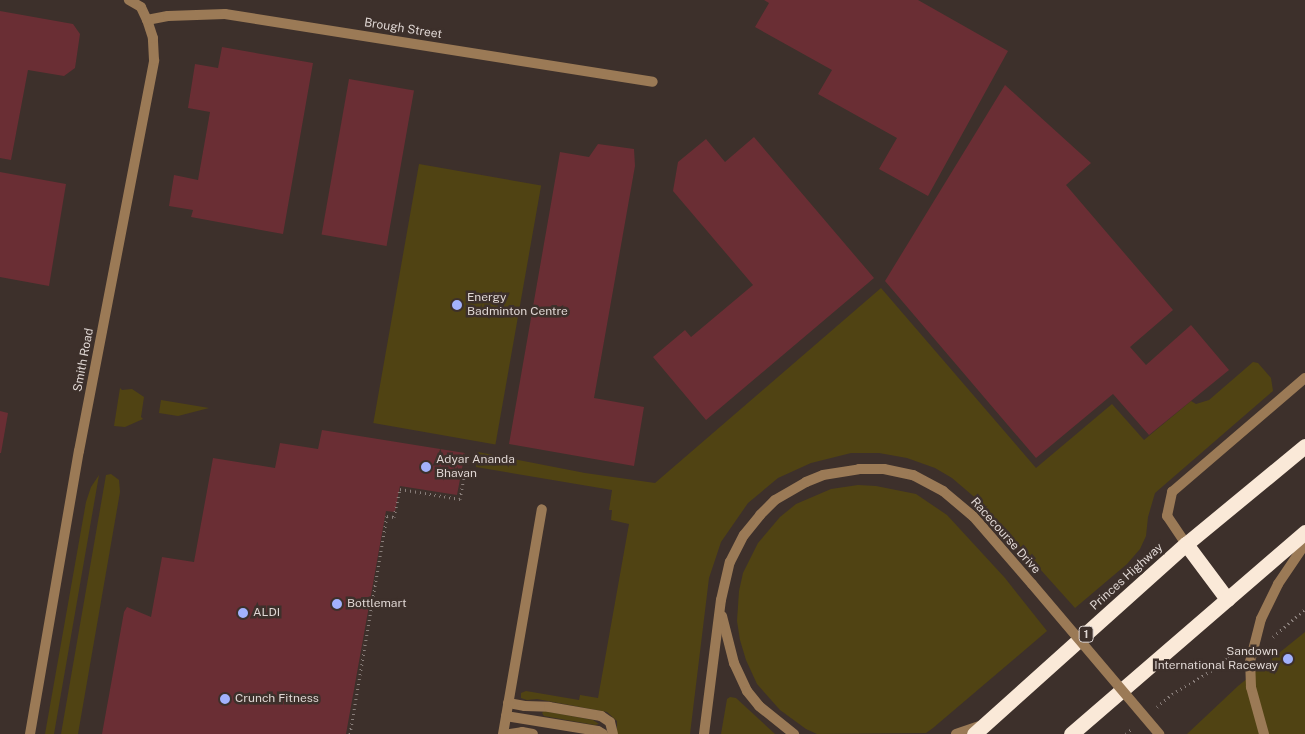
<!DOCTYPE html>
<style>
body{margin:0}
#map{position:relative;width:1305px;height:734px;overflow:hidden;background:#3d302b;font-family:"Public Sans",sans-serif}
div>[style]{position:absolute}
.green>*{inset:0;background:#504313;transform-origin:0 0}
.building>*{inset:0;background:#6a2e34;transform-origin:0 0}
.path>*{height:3px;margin-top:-1.5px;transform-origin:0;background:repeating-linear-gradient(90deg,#897e7a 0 1px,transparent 0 5px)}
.lane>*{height:10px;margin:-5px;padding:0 5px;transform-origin:5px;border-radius:5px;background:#9b7a56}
.street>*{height:10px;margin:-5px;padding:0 5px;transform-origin:5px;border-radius:5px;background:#9b7a56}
.highway>*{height:15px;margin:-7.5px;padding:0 7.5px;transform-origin:7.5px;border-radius:7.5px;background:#fae9d8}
.lane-bridge>*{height:10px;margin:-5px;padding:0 5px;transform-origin:5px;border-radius:5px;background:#9b7a56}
.dots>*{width:14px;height:14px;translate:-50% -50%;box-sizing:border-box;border:2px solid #3d302b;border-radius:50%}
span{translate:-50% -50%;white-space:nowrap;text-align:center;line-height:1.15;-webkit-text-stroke:5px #3d302b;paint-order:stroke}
.shield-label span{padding:1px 4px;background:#3d302b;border:1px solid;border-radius:4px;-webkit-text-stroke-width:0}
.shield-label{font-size:11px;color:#dfd6d3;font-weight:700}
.street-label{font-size:12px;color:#dfd6d3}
.poi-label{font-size:12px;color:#dfd6d3}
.left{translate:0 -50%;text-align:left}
.right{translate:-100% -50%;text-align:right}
</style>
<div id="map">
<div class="green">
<div style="left:419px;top:164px;width:124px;height:263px;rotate:10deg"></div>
<div style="clip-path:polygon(881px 288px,1036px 468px,1112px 404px,1144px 440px,1191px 401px,1196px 404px,1209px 400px,1253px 362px,1258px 363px,1271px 378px,1273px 391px,1155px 493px,1148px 517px,1146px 536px,1140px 549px,1127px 564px,1075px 608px,979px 501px,952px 478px,935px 468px,907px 458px,879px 453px,851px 453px,811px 463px,778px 478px,748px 503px,721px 542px,709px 578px,690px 734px,617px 734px,617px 721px,607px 712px,537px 699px,527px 700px,521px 698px,521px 693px,526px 691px,579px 700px,580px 695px,598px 698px,629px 524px,611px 520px,612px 510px,609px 510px,612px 490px,476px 467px,478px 452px,585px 473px,655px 483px)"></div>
<div style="clip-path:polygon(120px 388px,122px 390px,132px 389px,144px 397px,141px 417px,143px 419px,125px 427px,114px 426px)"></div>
<div style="clip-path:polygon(161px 400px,209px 408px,178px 416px,159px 413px)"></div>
<div style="clip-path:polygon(111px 474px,119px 480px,120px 492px,78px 734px,61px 734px,106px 475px)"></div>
<div style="clip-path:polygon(99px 475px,54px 734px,45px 734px,86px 502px,91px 487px)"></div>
<div style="clip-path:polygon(858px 485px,876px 486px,916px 494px,947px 515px,1005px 578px,1047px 631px,933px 728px,926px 733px,817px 734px,806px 729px,780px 710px,757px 684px,746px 660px,740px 640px,737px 621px,739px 591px,743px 573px,758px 543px,780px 517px,796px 504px,831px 489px)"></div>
<div style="clip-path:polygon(1305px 632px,1305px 734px,1187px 734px,1238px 686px)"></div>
<div style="clip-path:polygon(730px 697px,736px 698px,775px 734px,721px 734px,727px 699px)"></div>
<div style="clip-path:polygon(544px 711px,593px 720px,599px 724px,595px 725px,544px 716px,542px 713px)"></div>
</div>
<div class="building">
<div style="clip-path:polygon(764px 0,918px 0,1008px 51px,928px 196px,879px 169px,897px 138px,818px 94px,832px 70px,755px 27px,769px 3px)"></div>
<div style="clip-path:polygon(0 11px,73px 24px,80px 34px,75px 68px,64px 76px,28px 70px,11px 160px,0 158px)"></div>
<div style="clip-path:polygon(222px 47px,313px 63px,283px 234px,191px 217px,193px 210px,169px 206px,174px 175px,198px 180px,210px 112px,188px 108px,195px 64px,218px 68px)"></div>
<div style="left:349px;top:79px;width:66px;height:158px;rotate:10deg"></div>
<div style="clip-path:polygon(1005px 85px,1091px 163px,1066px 185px,1173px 310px,1130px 347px,1146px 365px,1191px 325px,1229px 370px,1149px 435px,1113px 394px,1036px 458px,885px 281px)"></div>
<div style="clip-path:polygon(754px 137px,874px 278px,706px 420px,653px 357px,685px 330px,691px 337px,753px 285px,673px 191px,678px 162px,706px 139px,725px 162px)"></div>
<div style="clip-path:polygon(598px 144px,634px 149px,635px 166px,594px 398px,644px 407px,634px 466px,509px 444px,560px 152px,589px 157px)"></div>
<div style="clip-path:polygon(0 172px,66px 184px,49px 286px,0 277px)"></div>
<div style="clip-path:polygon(0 411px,8px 413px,1px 453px,0 453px)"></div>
<div style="clip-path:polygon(322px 430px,465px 453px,457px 495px,400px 486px,395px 512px,386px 511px,346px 734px,102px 734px,124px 612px,127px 607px,151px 617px,162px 557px,194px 562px,213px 458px,275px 468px,280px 443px,318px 449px)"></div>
</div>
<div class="path">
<div style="left:1273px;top:637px;width:43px;rotate:-41.2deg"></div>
<div style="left:1157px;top:707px;width:20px;rotate:-41deg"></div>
<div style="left:1172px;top:694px;width:55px;rotate:-30.8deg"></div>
<div style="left:1219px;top:666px;width:13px;rotate:-48deg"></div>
<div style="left:1228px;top:656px;width:7px;rotate:-16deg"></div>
<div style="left:350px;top:734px;width:221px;rotate:-80.4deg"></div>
<div style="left:387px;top:516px;width:7px;rotate:8deg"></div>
<div style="left:394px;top:517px;width:29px;rotate:-78deg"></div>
<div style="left:400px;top:489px;width:61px;rotate:9.5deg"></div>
<div style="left:460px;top:499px;width:45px;rotate:-79.7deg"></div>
<div style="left:1126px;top:734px;width:9px;rotate:-41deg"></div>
</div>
<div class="lane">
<div style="left:1186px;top:544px;width:34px;rotate:-124deg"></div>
<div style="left:1167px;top:516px;width:25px;rotate:-78deg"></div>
<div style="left:1172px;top:492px;width:175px;rotate:-40.6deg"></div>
<div style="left:722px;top:616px;width:49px;rotate:75.7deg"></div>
<div style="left:734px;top:663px;width:31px;rotate:65deg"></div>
<div style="left:747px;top:691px;width:19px;rotate:51deg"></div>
<div style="left:759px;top:706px;width:45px;rotate:38.7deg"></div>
<div style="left:508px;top:703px;width:17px;rotate:10deg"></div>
<div style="left:525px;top:706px;width:24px;rotate:2deg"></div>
<div style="left:549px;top:707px;width:53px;rotate:9.8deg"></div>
<div style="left:601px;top:716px;width:11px;rotate:34deg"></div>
<div style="left:610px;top:722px;width:12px;rotate:76deg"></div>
<div style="left:506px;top:716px;width:93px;rotate:9.3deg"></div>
<div style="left:598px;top:731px;width:6px;rotate:31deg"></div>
<div style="left:503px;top:734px;width:228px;rotate:-80.2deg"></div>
<div style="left:510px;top:734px;width:12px;rotate:-9deg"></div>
<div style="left:522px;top:732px;width:11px;rotate:10deg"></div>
<div style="left:704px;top:734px;width:135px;rotate:-82.8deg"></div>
<div style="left:721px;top:600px;width:39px;rotate:-77deg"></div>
<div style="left:730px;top:562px;width:30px;rotate:-63deg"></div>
<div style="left:744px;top:535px;width:26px;rotate:-51deg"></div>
<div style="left:760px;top:515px;width:21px;rotate:-45deg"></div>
<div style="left:775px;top:500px;width:36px;rotate:-30deg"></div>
<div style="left:806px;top:482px;width:18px;rotate:-22deg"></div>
<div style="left:823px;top:475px;width:36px;rotate:-9deg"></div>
<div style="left:859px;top:469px;width:25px"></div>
<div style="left:884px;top:469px;width:30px;rotate:12deg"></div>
<div style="left:913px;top:475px;width:34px;rotate:28deg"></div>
<div style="left:943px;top:491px;width:39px;rotate:40deg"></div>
<div style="left:973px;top:516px;width:90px;rotate:49.1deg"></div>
<div style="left:956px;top:734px;width:24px;rotate:-19deg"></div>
<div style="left:1264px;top:734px;width:49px;rotate:-105.5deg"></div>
<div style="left:1251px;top:687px;width:25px;rotate:-92deg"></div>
<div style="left:1250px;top:662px;width:44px;rotate:-75.7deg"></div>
<div style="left:1261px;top:619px;width:39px;rotate:-64deg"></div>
<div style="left:1278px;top:584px;width:48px;rotate:-56deg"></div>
</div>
<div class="street">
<div style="left:147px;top:20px;width:21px;rotate:-11deg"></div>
<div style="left:168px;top:16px;width:57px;rotate:-2deg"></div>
<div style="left:225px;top:14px;width:433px;rotate:9deg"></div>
<div style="left:30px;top:734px;width:287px;rotate:-80.2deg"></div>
<div style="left:79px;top:451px;width:398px;rotate:-79.1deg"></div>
<div style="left:154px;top:60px;width:22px;rotate:-93deg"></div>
<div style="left:153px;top:38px;width:19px;rotate:-108deg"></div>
<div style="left:147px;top:20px;width:14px;rotate:-115deg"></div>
<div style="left:141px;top:7px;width:14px;rotate:-150deg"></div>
</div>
<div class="highway">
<div style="left:1186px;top:544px;width:69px;rotate:53.3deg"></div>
<div style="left:974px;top:734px;width:285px;rotate:-41.9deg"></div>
<div style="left:1186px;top:544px;width:154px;rotate:-39.5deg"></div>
<div style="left:1071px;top:734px;width:309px;rotate:-40.8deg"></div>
</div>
<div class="lane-bridge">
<div style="left:1032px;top:584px;width:197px;rotate:49.7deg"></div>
</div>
<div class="dots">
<div style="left:457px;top:305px;background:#a2b2fd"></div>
<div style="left:426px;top:467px;background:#a2b2fd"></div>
<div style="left:337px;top:604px;background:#a2b2fd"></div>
<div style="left:243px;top:613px;background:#a2b2fd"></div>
<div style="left:1288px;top:659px;background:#a2b2fd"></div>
<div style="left:225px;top:699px;background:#a2b2fd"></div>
</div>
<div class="shield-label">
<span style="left:1086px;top:634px">1</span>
</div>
<div class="street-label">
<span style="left:403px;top:29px;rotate:9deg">Brough Street</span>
<span style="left:84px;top:360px;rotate:-79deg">Smith Road</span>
<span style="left:1005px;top:536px;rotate:48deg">Racecourse Drive</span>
<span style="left:1127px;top:577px;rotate:-42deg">Princes Highway</span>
</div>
<div class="poi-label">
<span class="left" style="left:467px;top:305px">Energy<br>Badminton Centre</span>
<span class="left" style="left:436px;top:467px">Adyar Ananda<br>Bhavan</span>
<span class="left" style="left:347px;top:604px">Bottlemart</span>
<span class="left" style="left:253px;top:613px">ALDI</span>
<span class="right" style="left:1278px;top:659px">Sandown<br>International Raceway</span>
<span class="left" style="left:235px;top:699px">Crunch Fitness</span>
</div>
</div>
